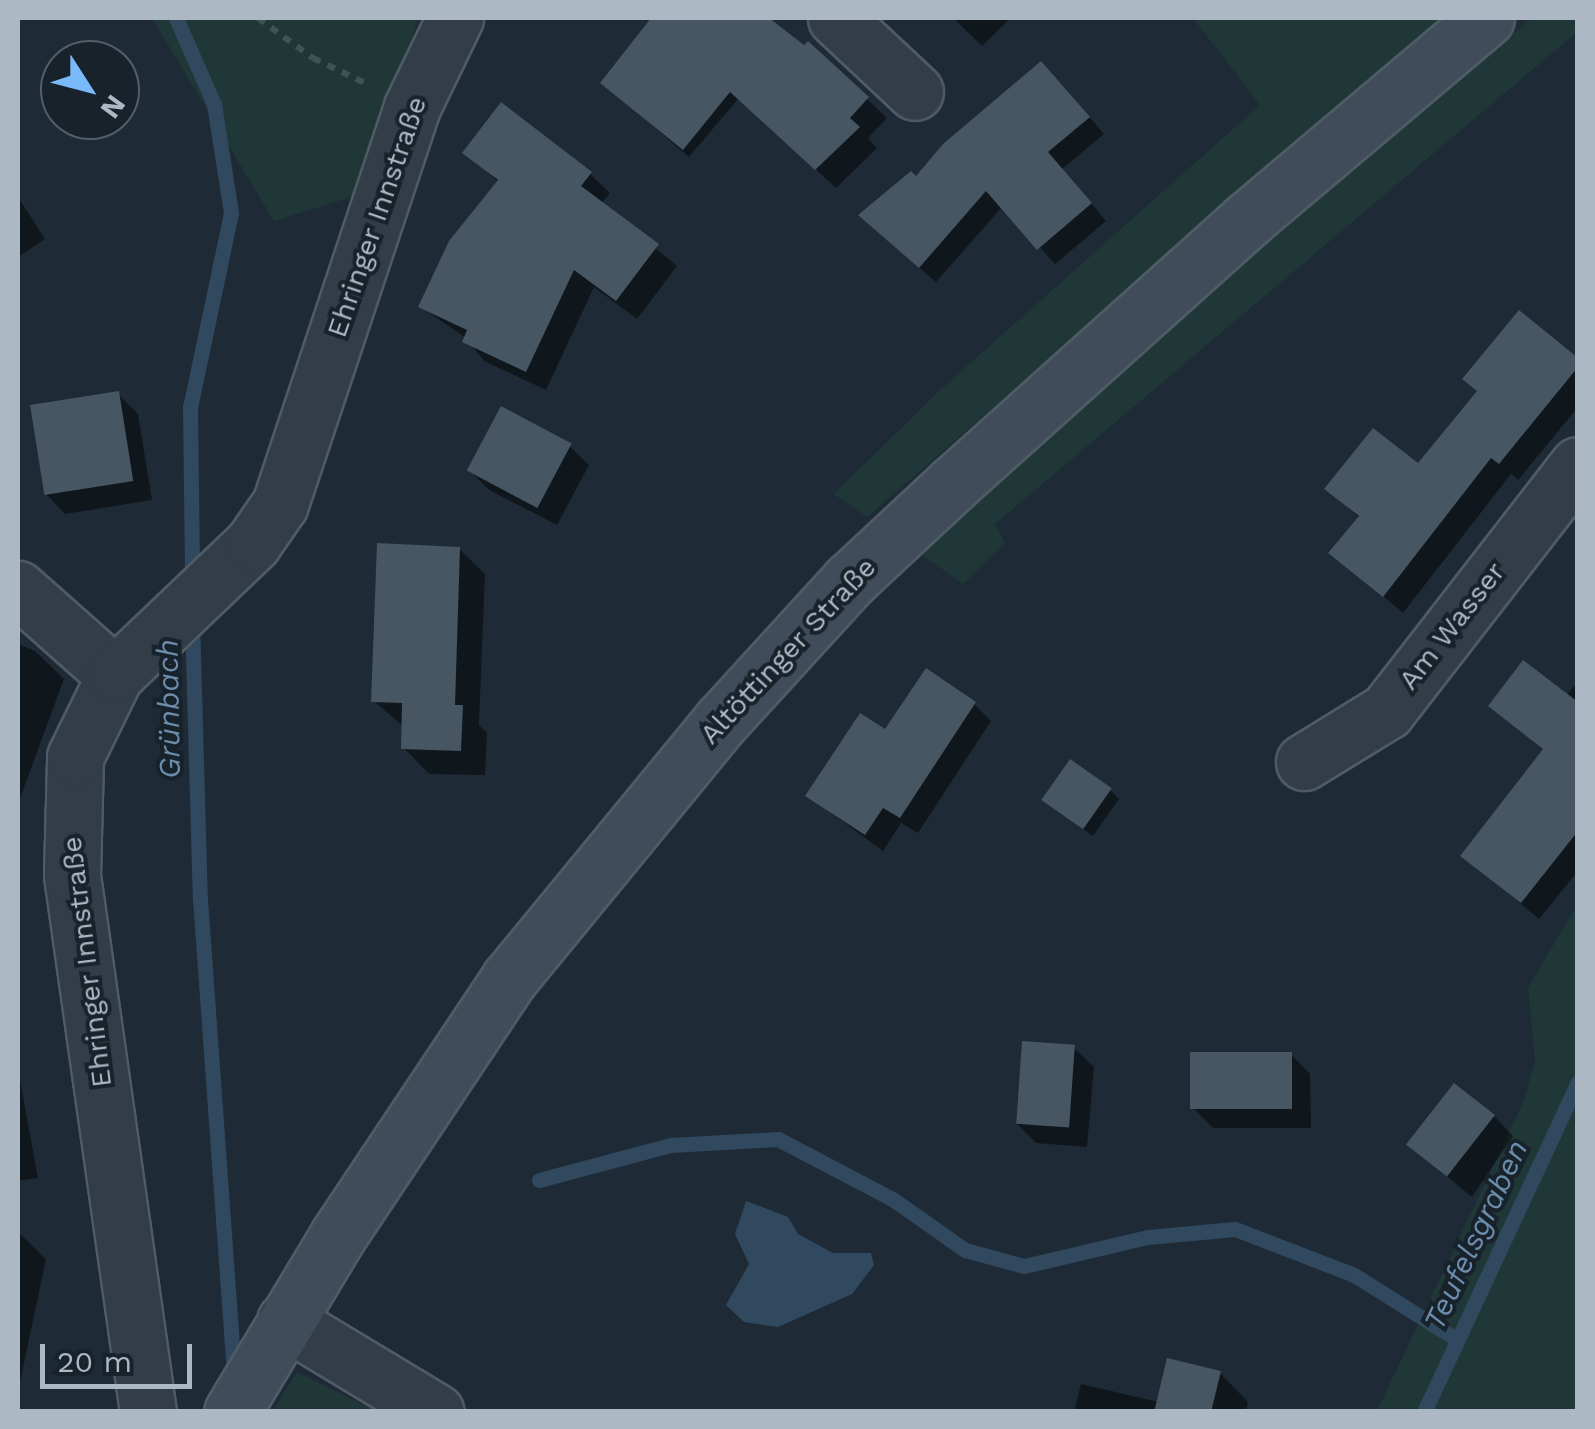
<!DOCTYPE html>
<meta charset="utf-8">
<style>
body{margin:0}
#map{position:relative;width:1595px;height:1429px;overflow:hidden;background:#1e2b36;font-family:"Work Sans",sans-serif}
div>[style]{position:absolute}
.green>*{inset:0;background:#203737}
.water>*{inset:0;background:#31495e}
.shadow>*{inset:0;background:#0007}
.stream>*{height:15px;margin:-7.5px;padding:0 7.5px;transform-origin:7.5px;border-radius:7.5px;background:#31495e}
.building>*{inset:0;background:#465663;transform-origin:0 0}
.path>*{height:6px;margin-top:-3px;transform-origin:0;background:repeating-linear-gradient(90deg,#3e5454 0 8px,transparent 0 16px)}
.roads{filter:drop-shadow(2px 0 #4f5b65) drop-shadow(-2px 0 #4f5b65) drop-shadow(0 2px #4f5b65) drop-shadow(0 -2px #4f5b65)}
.street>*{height:55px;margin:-27.5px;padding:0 27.5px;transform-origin:27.5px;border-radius:27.5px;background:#323d47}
.secondary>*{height:55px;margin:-27.5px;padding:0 27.5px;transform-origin:27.5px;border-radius:27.5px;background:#404c5a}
span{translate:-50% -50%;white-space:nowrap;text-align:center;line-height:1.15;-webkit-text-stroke:8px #18222b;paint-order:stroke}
.street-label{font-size:28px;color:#acb8c4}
.water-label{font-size:30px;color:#6b8caa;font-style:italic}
.frame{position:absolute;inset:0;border:20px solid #acb8c4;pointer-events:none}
.north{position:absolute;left:40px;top:40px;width:100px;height:100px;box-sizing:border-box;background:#18222b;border:2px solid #535e68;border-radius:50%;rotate:126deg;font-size:28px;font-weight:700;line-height:40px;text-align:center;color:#acb8c4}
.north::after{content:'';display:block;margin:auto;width:35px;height:45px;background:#7abafb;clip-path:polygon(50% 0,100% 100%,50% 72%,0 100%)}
.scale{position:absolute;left:40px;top:1344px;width:152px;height:45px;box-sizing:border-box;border:5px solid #acb8c4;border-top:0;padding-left:12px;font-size:30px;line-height:35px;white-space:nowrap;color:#acb8c4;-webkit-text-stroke:8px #18222b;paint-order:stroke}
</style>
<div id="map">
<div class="green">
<div style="clip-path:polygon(152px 18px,419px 18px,354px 196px,274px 221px)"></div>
<div style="clip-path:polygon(1193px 18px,1442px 18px,867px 517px,834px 494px,939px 391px,1260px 105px)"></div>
<div style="clip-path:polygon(1532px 18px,1577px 18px,1577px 32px,995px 524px,1005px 543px,963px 584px,921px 554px,1206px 296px)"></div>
<div style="clip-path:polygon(1577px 905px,1577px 1411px,1377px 1411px,1524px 1101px,1535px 1061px,1528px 988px)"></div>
<div style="clip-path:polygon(297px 1372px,298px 1372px,376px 1411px,273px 1411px)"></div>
</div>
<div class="water">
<div style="clip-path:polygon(746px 1201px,788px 1217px,798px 1234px,833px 1253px,871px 1253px,874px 1265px,852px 1294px,778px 1327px,744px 1322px,726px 1305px,749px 1264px,735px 1234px)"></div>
</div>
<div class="shadow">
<div style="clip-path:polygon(654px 18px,764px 18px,787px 41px,689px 157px,603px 83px)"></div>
<div style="clip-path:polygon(953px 18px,1011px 18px,982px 46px)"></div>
<div style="clip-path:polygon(1057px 80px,1104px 134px,1062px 169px,1106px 221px,1055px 264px,1003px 206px,936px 282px,877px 231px,917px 180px)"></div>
<div style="clip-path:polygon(867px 99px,887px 118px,868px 138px,877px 148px,836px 188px,775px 132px)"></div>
<div style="clip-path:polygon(465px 152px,590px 174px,610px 193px,601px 204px,677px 266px,637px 319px,594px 287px,546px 390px,484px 361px,466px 338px,421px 307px,499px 183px)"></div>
<div style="clip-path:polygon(18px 197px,45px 239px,18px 257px)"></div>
<div style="clip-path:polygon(1578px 362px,1578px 407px,1518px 480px,1511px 474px,1403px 613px,1332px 553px,1360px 518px,1327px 489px,1418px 466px)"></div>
<div style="clip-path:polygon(118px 394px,138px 414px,152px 500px,65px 514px,46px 494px)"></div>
<div style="clip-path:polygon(569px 446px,589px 465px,557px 525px,489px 490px,470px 471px)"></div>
<div style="clip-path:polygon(459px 549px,485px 574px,479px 725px,487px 733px,485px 775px,429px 774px,404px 748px,404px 727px,374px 701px)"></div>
<div style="clip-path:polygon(18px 644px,35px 651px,64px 679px,18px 804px)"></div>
<div style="clip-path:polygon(1578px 681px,1578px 871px,1539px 919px,1464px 856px,1545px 751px,1491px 705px,1566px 696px)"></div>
<div style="clip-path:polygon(974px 704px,991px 721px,918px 833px,901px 823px,883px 851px,808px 796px,886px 732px)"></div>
<div style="clip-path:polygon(1110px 790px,1119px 799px,1093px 836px,1054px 808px)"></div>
<div style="clip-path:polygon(1074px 1048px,1094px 1067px,1087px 1147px,1036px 1143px,1016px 1123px)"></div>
<div style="clip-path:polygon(1291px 1054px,1310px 1074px,1311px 1128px,1213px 1128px,1194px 1109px)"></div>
<div style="clip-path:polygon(18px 1069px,38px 1178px,18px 1181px)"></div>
<div style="clip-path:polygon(1494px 1116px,1513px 1136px,1472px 1197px,1409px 1145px)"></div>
<div style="clip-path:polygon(18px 1232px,46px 1259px,18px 1392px)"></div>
<div style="clip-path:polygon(1220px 1373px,1248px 1402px,1246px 1412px,1074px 1412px,1081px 1384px,1159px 1402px)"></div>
</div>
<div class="stream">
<div style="left:176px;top:18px;width:94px;rotate:66.2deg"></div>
<div style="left:214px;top:104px;width:110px;rotate:81.1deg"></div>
<div style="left:231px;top:213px;width:198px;rotate:101.9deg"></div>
<div style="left:190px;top:407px;width:173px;rotate:89.3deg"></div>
<div style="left:192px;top:618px;width:281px;rotate:88.4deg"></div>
<div style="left:200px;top:899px;width:481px;rotate:85.9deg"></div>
<div style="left:539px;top:1180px;width:137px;rotate:-14.9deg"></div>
<div style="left:671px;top:1145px;width:107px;rotate:-3.2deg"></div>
<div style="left:778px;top:1139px;width:131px;rotate:27.7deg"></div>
<div style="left:894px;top:1200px;width:87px;rotate:35.2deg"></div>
<div style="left:965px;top:1250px;width:61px;rotate:15.2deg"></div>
<div style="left:1024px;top:1266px;width:127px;rotate:-13.2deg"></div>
<div style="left:1148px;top:1237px;width:87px;rotate:-5.3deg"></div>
<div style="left:1235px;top:1229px;width:128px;rotate:21.1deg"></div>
<div style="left:1354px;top:1275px;width:120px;rotate:32.1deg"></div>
<div style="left:1424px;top:1412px;width:364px;rotate:-65deg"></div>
</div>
<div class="building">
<div style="clip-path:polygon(651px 18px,769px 18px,804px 45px,808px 41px,869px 97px,850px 118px,860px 127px,815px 170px,730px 92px,683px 150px,600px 83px)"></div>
<div style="clip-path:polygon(1041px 61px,1090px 117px,1048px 152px,1092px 203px,1037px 250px,986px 191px,919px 268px,858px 215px,911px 171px,916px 176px,943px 144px)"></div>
<div style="clip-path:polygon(501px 102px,592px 172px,581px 186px,659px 244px,616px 301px,574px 270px,526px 372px,462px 342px,467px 330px,418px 307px,449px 241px,498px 180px,462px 153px)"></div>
<div style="clip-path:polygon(1519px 310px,1578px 358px,1578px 367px,1499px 464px,1491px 458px,1383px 597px,1328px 553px,1359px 516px,1324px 489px,1373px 428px,1418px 463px,1477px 391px,1462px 379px)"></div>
<div style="left:119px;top:391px;width:91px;height:90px;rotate:81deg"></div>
<div style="left:501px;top:406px;width:80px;height:73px;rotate:28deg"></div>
<div style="clip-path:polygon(377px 543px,460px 547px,455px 705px,463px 705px,461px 751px,401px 749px,402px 703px,371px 702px)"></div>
<div style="clip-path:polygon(1523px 660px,1578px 702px,1578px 831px,1521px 903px,1460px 856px,1543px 749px,1488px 706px)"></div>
<div style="clip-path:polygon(926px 668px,976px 702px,900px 818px,883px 808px,865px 835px,805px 796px,860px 713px,885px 729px)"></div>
<div style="left:1070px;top:759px;width:51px;height:50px;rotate:35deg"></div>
<div style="left:1022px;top:1041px;width:53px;height:83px;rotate:4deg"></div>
<div style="left:1292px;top:1052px;width:57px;height:102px;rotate:90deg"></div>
<div style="left:1454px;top:1083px;width:52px;height:78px;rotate:38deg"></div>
<div style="clip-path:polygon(1167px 1358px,1221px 1371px,1211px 1412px,1154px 1412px)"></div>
</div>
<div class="path">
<div style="left:258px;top:18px;width:68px;rotate:36deg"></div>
<div style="left:313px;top:58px;width:60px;rotate:25.7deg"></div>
</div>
<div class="roads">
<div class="street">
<div style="left:836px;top:18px;width:108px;rotate:43.1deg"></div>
<div style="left:18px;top:589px;width:130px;rotate:41.6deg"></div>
<div style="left:1304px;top:762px;width:97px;rotate:-31.6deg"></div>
<div style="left:1387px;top:711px;width:311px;rotate:-52.2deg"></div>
<div style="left:285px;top:1321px;width:176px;rotate:31.1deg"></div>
<div style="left:148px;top:1412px;width:542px;rotate:-98.06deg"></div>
<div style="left:72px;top:875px;width:118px;rotate:-88.5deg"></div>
<div style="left:75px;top:757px;width:91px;rotate:-64deg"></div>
<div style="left:115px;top:675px;width:191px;rotate:-43.7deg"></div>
<div style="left:253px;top:543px;width:47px;rotate:-55.3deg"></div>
<div style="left:280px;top:504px;width:418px;rotate:-71.6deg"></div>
<div style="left:412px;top:107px;width:99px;rotate:-64.2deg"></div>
</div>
<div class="secondary">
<div style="left:232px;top:1412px;width:208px;rotate:-59deg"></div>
<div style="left:339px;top:1234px;width:306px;rotate:-56.3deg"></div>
<div style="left:509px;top:979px;width:335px;rotate:-50.6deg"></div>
<div style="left:722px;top:720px;width:190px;rotate:-47.6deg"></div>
<div style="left:850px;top:580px;width:142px;rotate:-43deg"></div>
<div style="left:954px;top:483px;width:394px;rotate:-41.9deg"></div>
<div style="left:1247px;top:220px;width:313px;rotate:-40.2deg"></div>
</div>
</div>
<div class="street-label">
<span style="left:377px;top:217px;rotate:-71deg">Ehringer Innstraße</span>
<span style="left:1452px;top:626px;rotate:-52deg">Am Wasser</span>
<span style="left:788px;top:651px;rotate:-47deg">Altöttinger Straße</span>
<span style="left:87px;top:962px;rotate:-97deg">Ehringer Innstraße</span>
</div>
<div class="water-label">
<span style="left:169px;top:709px;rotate:-91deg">Grünbach</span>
<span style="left:1476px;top:1235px;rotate:-65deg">Teufelsgraben</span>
</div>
<div class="frame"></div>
<div class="north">N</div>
<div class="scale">20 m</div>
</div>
